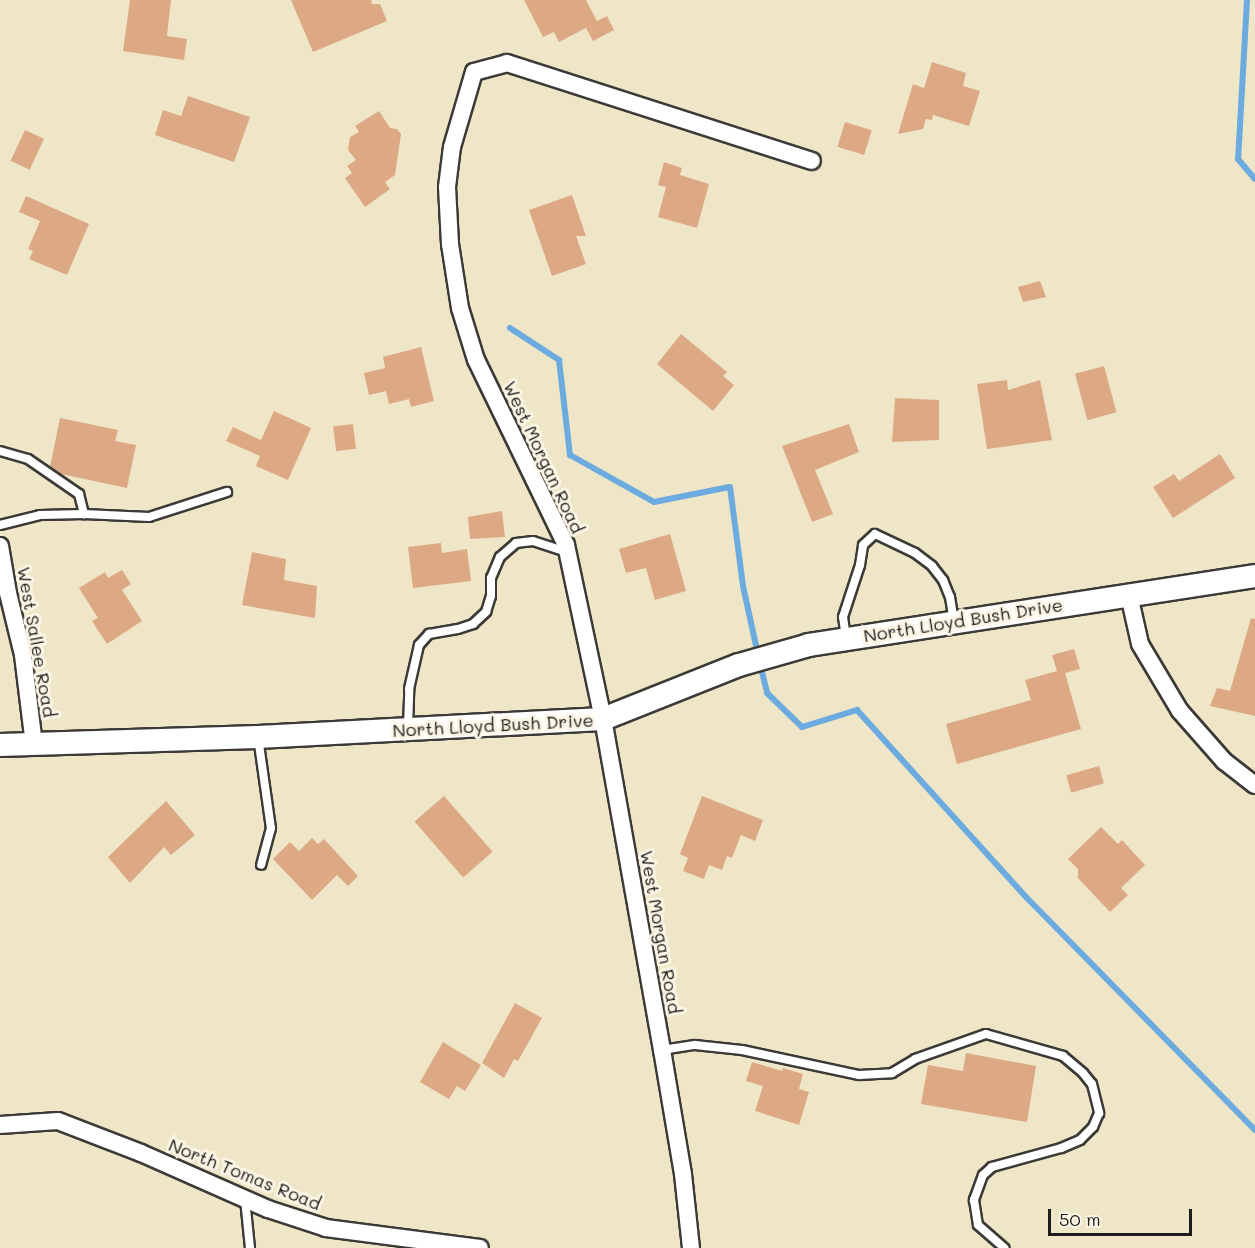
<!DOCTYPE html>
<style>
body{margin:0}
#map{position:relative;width:1255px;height:1248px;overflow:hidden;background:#eee6c7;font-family:Mali,sans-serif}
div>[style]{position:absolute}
.stream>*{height:6px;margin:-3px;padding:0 3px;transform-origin:3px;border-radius:3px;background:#6cabdf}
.building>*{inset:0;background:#dda985;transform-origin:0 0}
.roads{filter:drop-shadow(2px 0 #3c3a36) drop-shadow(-2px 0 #3c3a36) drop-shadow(0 2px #3c3a36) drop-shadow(0 -2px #3c3a36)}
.lane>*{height:8px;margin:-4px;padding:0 4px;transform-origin:4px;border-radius:4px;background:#fff}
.street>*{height:16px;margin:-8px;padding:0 8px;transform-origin:8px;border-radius:8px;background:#fff}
.secondary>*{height:22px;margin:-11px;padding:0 11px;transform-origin:11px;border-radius:11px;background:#fff}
span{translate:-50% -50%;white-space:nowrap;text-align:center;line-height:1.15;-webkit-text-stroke:6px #fcf5e5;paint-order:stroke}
.street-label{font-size:18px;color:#1c1c1c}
.scale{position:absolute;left:1048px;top:1209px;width:144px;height:27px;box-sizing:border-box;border:3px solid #1c1c1c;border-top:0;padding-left:8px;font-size:18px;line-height:21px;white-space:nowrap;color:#1c1c1c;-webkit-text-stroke:4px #fcf5e5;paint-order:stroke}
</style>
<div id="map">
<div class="stream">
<div style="left:1247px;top:0;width:159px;rotate:93.2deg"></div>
<div style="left:1238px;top:159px;width:26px;rotate:50deg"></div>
<div style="left:510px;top:328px;width:59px;rotate:33.1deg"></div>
<div style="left:559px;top:360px;width:96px;rotate:83.4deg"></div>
<div style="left:570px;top:455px;width:96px;rotate:29.2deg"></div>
<div style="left:654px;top:502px;width:77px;rotate:-11.2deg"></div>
<div style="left:730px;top:487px;width:100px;rotate:82.5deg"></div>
<div style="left:743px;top:586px;width:71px;rotate:77.7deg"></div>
<div style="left:760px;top:664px;width:30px;rotate:76deg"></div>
<div style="left:767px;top:693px;width:49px;rotate:44.2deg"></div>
<div style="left:802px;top:727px;width:58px;rotate:-17.2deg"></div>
<div style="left:857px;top:710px;width:252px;rotate:47.9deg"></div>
<div style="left:1026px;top:897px;width:327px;rotate:45.5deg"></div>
</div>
<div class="building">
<div style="clip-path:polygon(130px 0,171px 0,167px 36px,187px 39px,184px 60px,123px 51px)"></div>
<div style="clip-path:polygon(291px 0,371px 0,372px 4px,380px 4px,387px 21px,313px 52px)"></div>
<div style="clip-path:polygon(524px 0,586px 0,597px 21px,607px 16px,614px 30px,593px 41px,586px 28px,559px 42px,554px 32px,543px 37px)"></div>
<div style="clip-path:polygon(932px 62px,966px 73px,963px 86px,980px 91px,969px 126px,933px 115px,932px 120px,926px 119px,923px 129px,898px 134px,913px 84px,924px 88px)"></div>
<div style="clip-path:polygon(188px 96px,250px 117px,234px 162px,155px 135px,163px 110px,181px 116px)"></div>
<div style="clip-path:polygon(379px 111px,390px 128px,397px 129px,401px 134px,395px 175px,385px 182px,390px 189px,365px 207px,345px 178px,352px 173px,347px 166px,356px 160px,348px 150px,350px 137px,359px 132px,355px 126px)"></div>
<div style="left:845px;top:122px;width:28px;height:26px;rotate:17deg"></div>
<div style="left:25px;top:130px;width:21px;height:34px;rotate:25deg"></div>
<div style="clip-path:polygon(664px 162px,682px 168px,680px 175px,709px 184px,697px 228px,658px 217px,666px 187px,658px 185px)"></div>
<div style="clip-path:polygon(572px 195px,586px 236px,576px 236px,586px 264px,552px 276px,529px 210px)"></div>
<div style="clip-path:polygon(26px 196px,89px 224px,67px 275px,29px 259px,33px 251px,28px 249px,40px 221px,19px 212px)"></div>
<div style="clip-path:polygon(1040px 281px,1046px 297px,1023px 302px,1018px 287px)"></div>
<div style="clip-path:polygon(681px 334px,727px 372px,723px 376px,734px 385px,713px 411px,657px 364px)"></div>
<div style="clip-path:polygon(421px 347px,434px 401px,411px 407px,409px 399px,389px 404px,386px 391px,369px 395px,364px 373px,385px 368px,383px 357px)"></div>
<div style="left:1104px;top:366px;width:48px;height:30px;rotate:75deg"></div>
<div style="clip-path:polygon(1007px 380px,1008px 390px,1040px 380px,1052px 440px,987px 449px,977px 384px)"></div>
<div style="clip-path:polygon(895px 398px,939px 400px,939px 440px,892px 442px)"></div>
<div style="clip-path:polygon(274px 411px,311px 428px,288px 480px,256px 466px,260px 456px,226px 441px,233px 427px,261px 440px)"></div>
<div style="clip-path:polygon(60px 418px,118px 430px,115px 441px,136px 445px,127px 488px,61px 474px,50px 467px)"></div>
<div style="left:353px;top:424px;width:25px;height:20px;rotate:83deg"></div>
<div style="clip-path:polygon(849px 424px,859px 452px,815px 470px,833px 514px,812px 522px,782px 446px)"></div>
<div style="clip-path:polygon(1220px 454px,1235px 478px,1173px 518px,1153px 487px,1174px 474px,1179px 481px)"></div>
<div style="clip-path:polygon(502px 511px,505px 537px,470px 539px,468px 517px)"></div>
<div style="clip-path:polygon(670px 534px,686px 591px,655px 600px,646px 568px,626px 573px,619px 549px)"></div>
<div style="clip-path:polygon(441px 543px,442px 553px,467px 549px,471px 581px,413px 588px,408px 547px)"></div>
<div style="clip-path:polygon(252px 552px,286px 559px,284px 580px,317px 586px,315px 618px,242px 605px)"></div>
<div style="clip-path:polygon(122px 570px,131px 584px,122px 590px,142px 621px,107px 644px,92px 621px,98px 618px,79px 588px,105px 572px,108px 578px)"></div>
<div style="clip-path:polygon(1251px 618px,1255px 619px,1255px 716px,1210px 706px,1217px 688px,1230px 691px)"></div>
<div style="clip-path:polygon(1074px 649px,1080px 669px,1065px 673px,1081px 729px,957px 764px,946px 724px,1031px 700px,1025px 680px,1057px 671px,1052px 655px)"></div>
<div style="left:1099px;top:766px;width:18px;height:34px;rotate:74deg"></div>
<div style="left:444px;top:796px;width:74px;height:39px;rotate:49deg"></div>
<div style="clip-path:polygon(702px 796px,763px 820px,755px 841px,741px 835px,732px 858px,727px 856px,722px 870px,709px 865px,704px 879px,683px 871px,688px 858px,680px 854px)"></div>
<div style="clip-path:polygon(166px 801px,195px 835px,171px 855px,164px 847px,130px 883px,108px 857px)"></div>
<div style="clip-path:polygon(1101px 827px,1118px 844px,1122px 840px,1145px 865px,1121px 888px,1128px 895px,1110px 912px,1078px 878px,1078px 869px,1068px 859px)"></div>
<div style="clip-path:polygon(312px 838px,318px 844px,324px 839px,358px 876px,348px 886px,337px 875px,312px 900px,273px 859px,290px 842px,299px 851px)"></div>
<div style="clip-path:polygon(515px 1003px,542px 1018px,518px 1061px,514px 1059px,504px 1078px,482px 1063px)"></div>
<div style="clip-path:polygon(443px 1042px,481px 1065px,465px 1091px,457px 1086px,449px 1099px,420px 1082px)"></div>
<div style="clip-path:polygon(966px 1053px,1036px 1066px,1027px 1122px,921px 1104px,928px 1065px,963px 1071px)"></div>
<div style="clip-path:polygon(752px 1062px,782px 1071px,783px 1068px,803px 1074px,799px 1089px,809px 1092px,799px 1125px,755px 1111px,763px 1086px,746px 1081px)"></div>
</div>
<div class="roads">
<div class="lane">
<div style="left:0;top:451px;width:29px;rotate:16deg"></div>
<div style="left:28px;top:459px;width:62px;rotate:34.5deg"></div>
<div style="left:79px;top:494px;width:21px;rotate:76deg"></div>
<div style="left:0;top:525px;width:41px;rotate:-14deg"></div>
<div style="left:40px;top:515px;width:44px;rotate:-1.3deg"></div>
<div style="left:84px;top:514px;width:65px;rotate:2.6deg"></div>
<div style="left:149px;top:517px;width:82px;rotate:-17.8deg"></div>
<div style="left:846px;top:638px;width:21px;rotate:-98deg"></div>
<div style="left:843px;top:617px;width:55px;rotate:-71.9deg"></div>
<div style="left:860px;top:565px;width:20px;rotate:-81deg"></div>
<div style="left:863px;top:545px;width:16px;rotate:-43deg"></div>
<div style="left:875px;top:534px;width:44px;rotate:25.4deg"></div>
<div style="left:915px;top:553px;width:21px;rotate:37deg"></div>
<div style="left:932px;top:566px;width:18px;rotate:52deg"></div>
<div style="left:943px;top:580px;width:18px;rotate:68deg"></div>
<div style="left:950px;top:597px;width:24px;rotate:81deg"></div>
<div style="left:408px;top:727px;width:38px;rotate:-88deg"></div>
<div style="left:409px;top:689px;width:45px;rotate:-77.2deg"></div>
<div style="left:419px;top:645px;width:15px;rotate:-48deg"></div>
<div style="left:429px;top:634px;width:29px;rotate:-10deg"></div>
<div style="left:458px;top:629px;width:16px;rotate:-18deg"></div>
<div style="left:473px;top:624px;width:18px;rotate:-43deg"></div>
<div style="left:486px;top:612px;width:17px;rotate:-73deg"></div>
<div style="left:491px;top:596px;width:18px;rotate:-90deg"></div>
<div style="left:491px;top:578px;width:23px;rotate:-67deg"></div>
<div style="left:500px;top:557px;width:21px;rotate:-41deg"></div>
<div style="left:516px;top:543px;width:17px;rotate:-7deg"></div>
<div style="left:533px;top:541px;width:36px;rotate:18deg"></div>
<div style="left:258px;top:737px;width:92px;rotate:81.9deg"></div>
<div style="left:271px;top:828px;width:38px;rotate:105deg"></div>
<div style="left:662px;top:1050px;width:33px;rotate:-9deg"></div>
<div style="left:695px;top:1045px;width:47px;rotate:6.1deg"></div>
<div style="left:742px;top:1050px;width:120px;rotate:12.1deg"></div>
<div style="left:859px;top:1075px;width:33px;rotate:-3deg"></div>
<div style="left:892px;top:1073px;width:27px;rotate:-31deg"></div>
<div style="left:915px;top:1059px;width:75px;rotate:-19.4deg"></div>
<div style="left:986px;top:1034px;width:80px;rotate:15.9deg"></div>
<div style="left:1063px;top:1056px;width:26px;rotate:40deg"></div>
<div style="left:1083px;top:1073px;width:14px;rotate:51deg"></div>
<div style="left:1092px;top:1084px;width:30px;rotate:76deg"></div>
<div style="left:1099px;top:1113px;width:15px;rotate:113deg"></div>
<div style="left:1093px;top:1127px;width:18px;rotate:135deg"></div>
<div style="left:1080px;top:1140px;width:21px;rotate:157deg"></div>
<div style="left:1061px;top:1148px;width:72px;rotate:164.6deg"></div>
<div style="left:992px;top:1167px;width:12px;rotate:138deg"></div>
<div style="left:983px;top:1175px;width:27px;rotate:110deg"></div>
<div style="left:974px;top:1200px;width:25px;rotate:81deg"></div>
<div style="left:978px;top:1225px;width:35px;rotate:41deg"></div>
<div style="left:245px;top:1199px;width:49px;rotate:84.2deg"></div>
</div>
<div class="street">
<div style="left:0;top:546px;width:48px;rotate:80.3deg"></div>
<div style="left:8px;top:593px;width:64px;rotate:76.4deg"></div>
<div style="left:23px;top:655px;width:91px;rotate:83deg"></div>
<div style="left:1129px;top:595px;width:50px;rotate:77.3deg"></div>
<div style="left:1140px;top:644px;width:78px;rotate:59.2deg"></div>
<div style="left:1180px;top:711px;width:67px;rotate:48.7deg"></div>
<div style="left:1224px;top:761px;width:39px;rotate:38deg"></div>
<div style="left:0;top:1125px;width:58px;rotate:-3.9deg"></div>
<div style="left:58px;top:1121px;width:89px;rotate:21.1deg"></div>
<div style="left:141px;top:1153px;width:139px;rotate:23.8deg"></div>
<div style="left:268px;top:1209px;width:61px;rotate:18.1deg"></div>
<div style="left:326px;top:1228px;width:155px;rotate:7.4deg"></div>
<div style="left:691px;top:1248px;width:74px;rotate:-96.2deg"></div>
<div style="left:683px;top:1174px;width:126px;rotate:-99.6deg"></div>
<div style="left:662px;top:1050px;width:336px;rotate:-100.1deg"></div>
<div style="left:603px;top:719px;width:178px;rotate:-102deg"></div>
<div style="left:566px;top:545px;width:206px;rotate:-115.9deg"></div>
<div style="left:476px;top:360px;width:54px;rotate:-107.1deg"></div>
<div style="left:460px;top:308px;width:65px;rotate:-98.9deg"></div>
<div style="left:450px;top:244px;width:57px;rotate:-93deg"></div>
<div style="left:447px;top:187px;width:40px;rotate:-82.9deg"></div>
<div style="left:452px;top:147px;width:78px;rotate:-73.7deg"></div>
<div style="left:474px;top:72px;width:34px;rotate:-15deg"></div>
<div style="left:507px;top:63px;width:320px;rotate:17.8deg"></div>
</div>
<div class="secondary">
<div style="left:0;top:745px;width:258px;rotate:-1.8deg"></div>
<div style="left:258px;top:737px;width:345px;rotate:-3deg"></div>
<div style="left:603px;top:719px;width:146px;rotate:-21.7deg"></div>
<div style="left:739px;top:665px;width:73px;rotate:-15.9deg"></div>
<div style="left:809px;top:645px;width:451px;rotate:-8.8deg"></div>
</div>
</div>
<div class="street-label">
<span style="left:544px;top:457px;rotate:65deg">West Morgan Road</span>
<span style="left:963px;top:620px;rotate:-9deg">North Lloyd Bush Drive</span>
<span style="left:37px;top:642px;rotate:80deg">West Sallee Road</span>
<span style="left:493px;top:725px;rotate:-3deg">North Lloyd Bush Drive</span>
<span style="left:661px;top:932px;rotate:80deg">West Morgan Road</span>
<span style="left:245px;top:1174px;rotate:22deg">North Tomas Road</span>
</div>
<div class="scale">50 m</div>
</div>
